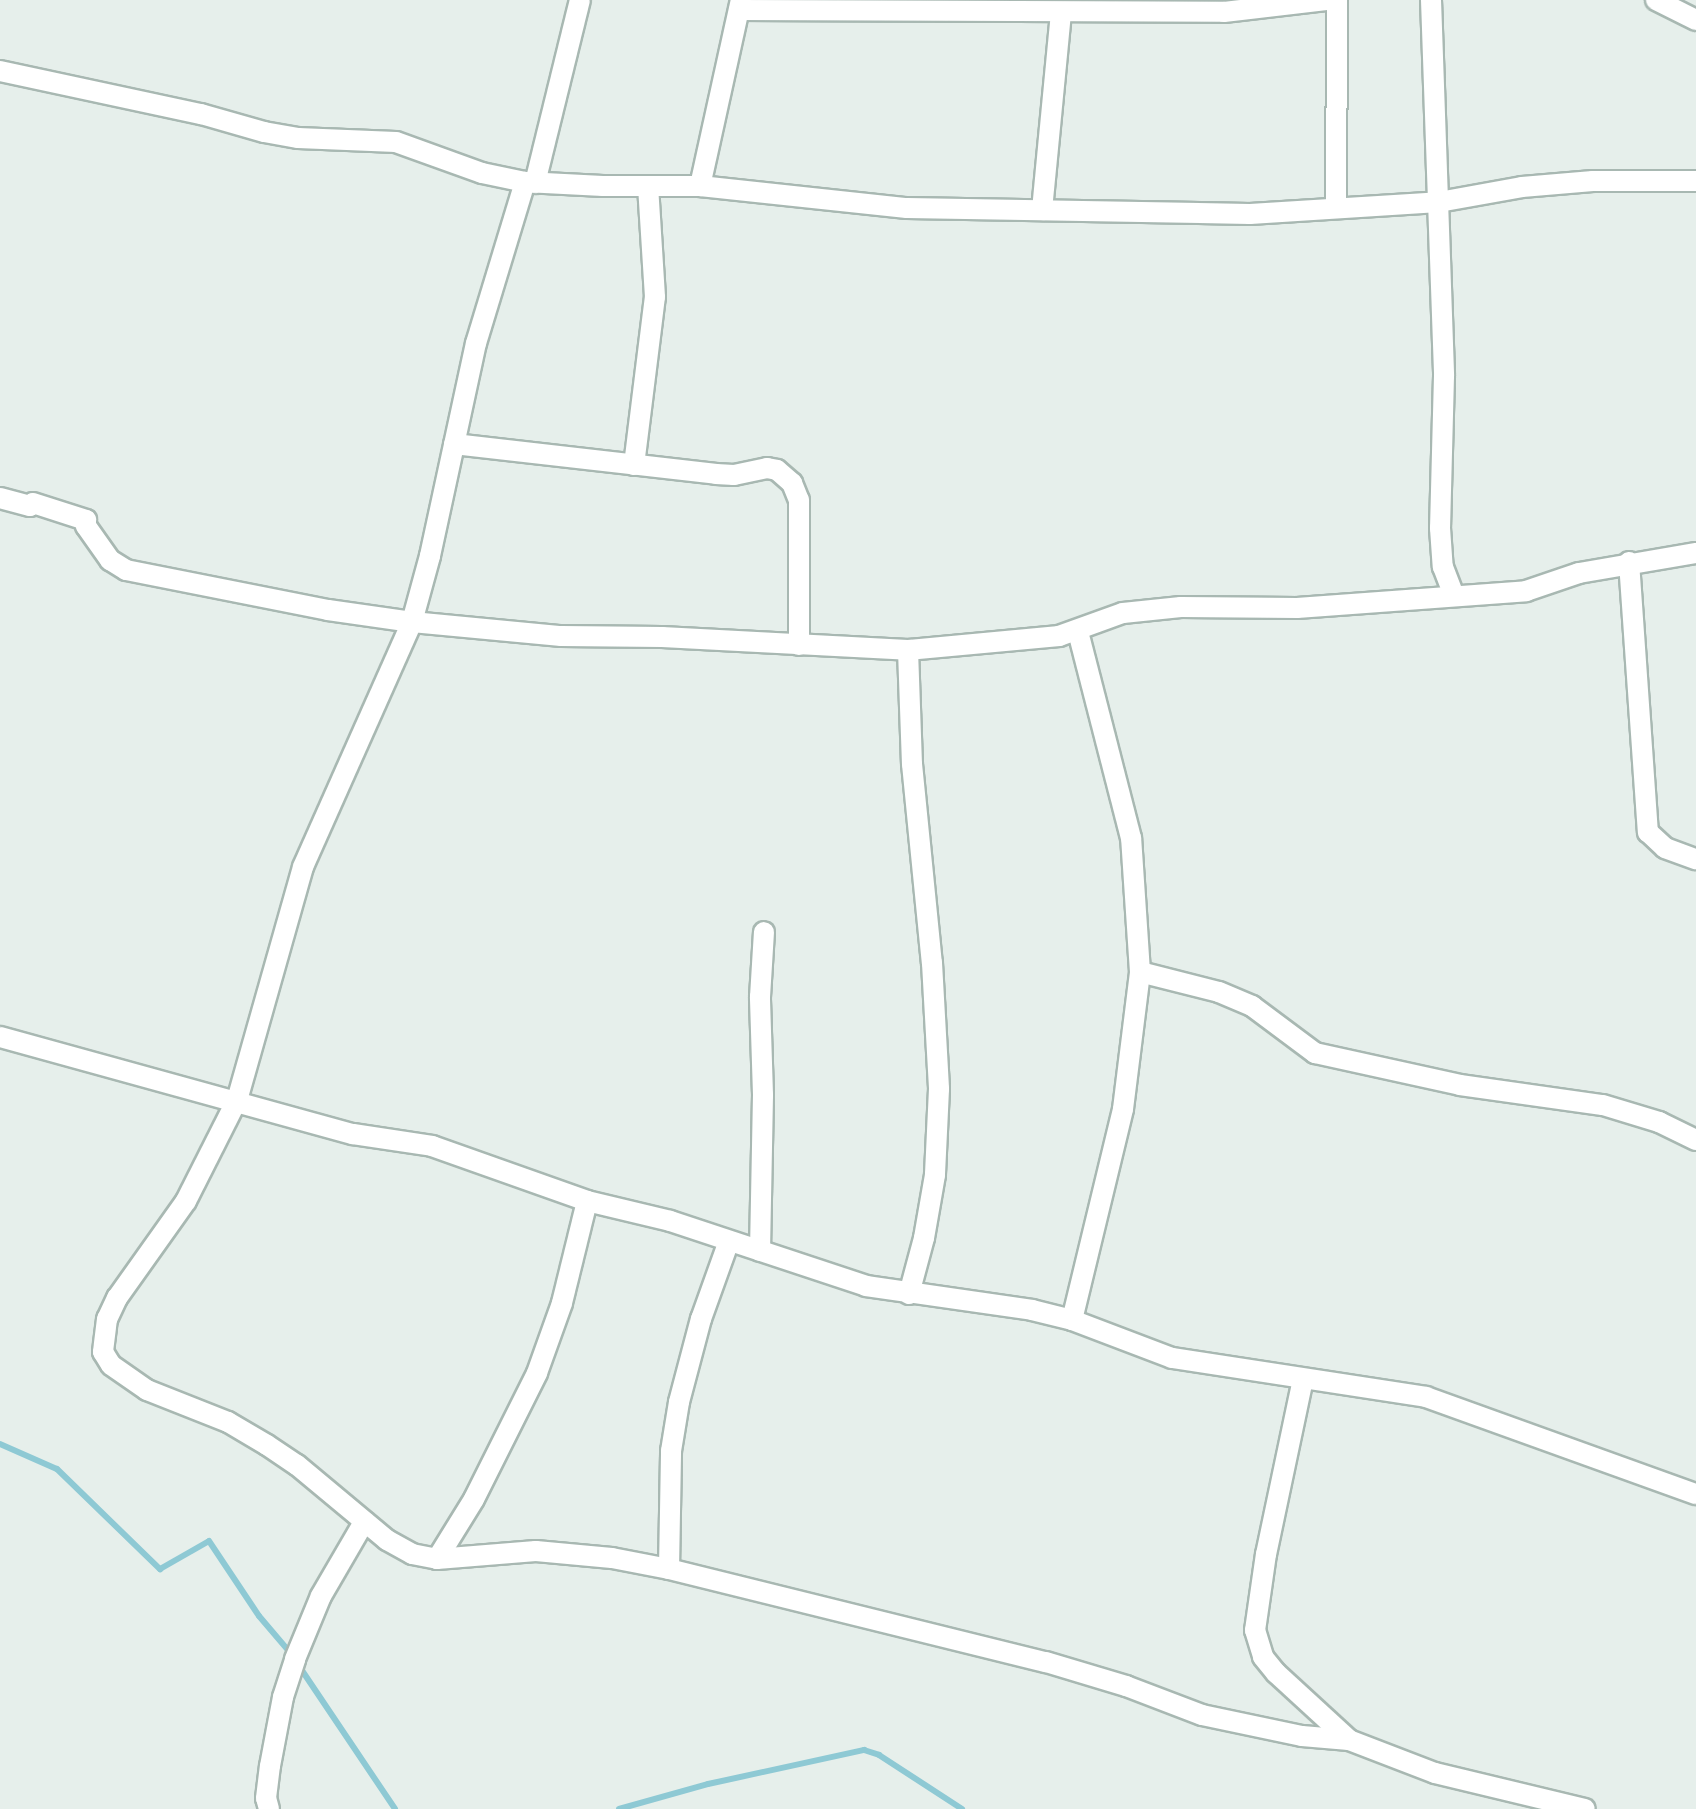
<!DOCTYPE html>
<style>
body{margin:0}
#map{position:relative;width:1696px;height:1809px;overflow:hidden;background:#e6efeb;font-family:"Sofia Sans Condensed",sans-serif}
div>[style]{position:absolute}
.stream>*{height:6px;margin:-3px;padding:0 3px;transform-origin:3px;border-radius:3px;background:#8ec9d4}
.roads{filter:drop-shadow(2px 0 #a8b8b2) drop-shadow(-2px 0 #a8b8b2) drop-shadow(0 2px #a8b8b2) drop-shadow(0 -2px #a8b8b2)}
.minor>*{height:20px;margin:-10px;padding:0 10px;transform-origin:10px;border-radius:10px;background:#fff}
span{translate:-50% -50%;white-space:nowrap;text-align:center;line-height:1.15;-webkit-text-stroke:6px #f7fbf9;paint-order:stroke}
</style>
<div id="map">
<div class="stream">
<div style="left:0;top:1444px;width:62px;rotate:23.7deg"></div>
<div style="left:57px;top:1469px;width:144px;rotate:44.2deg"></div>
<div style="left:160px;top:1569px;width:56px;rotate:-29.7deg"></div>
<div style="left:209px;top:1541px;width:90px;rotate:56.3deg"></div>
<div style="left:259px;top:1616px;width:52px;rotate:49.6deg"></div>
<div style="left:299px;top:1666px;width:172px;rotate:56.1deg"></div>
<div style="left:619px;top:1809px;width:92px;rotate:-15.7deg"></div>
<div style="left:708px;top:1784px;width:160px;rotate:-12.3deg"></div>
<div style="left:864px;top:1750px;width:16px;rotate:18deg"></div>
<div style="left:879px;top:1755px;width:99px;rotate:33deg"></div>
</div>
<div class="roads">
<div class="minor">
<div style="left:1431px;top:0;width:376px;rotate:88deg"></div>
<div style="left:1444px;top:376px;width:152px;rotate:91.5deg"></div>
<div style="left:1440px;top:528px;width:39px;rotate:86deg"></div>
<div style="left:1443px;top:567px;width:30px;rotate:69deg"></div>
<div style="left:1656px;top:0;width:45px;rotate:26.6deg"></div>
<div style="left:739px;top:10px;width:485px;rotate:0.2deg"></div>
<div style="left:1224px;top:12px;width:105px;rotate:-6.6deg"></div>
<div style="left:0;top:71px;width:206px;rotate:12.1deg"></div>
<div style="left:201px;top:114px;width:66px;rotate:15.9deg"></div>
<div style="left:264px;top:132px;width:35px;rotate:10deg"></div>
<div style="left:298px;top:138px;width:98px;rotate:2.3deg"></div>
<div style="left:396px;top:142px;width:91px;rotate:19.8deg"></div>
<div style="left:482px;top:173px;width:44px;rotate:11.8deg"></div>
<div style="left:525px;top:182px;width:78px;rotate:2.9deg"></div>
<div style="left:603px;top:186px;width:97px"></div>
<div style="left:700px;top:186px;width:208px;rotate:6.1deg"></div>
<div style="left:907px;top:208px;width:343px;rotate:1deg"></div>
<div style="left:1250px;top:214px;width:189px;rotate:-3.6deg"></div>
<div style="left:1439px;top:202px;width:84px;rotate:-10.2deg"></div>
<div style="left:1522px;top:187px;width:71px;rotate:-4.8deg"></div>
<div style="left:1593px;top:181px;width:103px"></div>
<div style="left:525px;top:182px;width:168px;rotate:106.9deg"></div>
<div style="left:476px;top:343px;width:218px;rotate:102.2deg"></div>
<div style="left:430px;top:556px;width:68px;rotate:105.3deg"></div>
<div style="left:412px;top:622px;width:268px;rotate:114deg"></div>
<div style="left:303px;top:867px;width:242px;rotate:105.8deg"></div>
<div style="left:237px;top:1100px;width:113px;rotate:116.8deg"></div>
<div style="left:186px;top:1201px;width:119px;rotate:125.4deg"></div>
<div style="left:117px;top:1298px;width:23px;rotate:115deg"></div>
<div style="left:107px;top:1319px;width:33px;rotate:97deg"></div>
<div style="left:103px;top:1352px;width:15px;rotate:58deg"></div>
<div style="left:111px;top:1365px;width:44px;rotate:34.8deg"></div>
<div style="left:147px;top:1390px;width:87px;rotate:21.6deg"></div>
<div style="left:228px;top:1422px;width:45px;rotate:30.5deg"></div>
<div style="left:267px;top:1445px;width:36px;rotate:34deg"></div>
<div style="left:297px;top:1465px;width:117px;rotate:39.8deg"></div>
<div style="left:387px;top:1540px;width:29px;rotate:29deg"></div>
<div style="left:412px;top:1554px;width:25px;rotate:11deg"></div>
<div style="left:437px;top:1559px;width:99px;rotate:-4.6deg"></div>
<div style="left:536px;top:1551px;width:76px;rotate:5.3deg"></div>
<div style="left:612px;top:1558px;width:58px;rotate:10.9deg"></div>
<div style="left:669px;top:1569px;width:388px;rotate:13.9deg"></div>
<div style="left:1046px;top:1662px;width:84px;rotate:16.7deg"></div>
<div style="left:1126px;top:1686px;width:81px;rotate:20.9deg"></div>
<div style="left:1202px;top:1715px;width:102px;rotate:11.9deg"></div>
<div style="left:1302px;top:1736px;width:47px;rotate:4.9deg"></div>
<div style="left:1349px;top:1740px;width:92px;rotate:21deg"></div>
<div style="left:1435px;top:1773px;width:154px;rotate:13.5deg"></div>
<div style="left:535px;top:183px;width:188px;rotate:-76.2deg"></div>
<div style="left:700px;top:186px;width:190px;rotate:-77.6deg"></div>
<div style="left:1336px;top:207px;width:207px;rotate:-89.7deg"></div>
<div style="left:1042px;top:210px;width:198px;rotate:-84.5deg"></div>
<div style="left:454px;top:444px;width:264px;rotate:6.5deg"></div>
<div style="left:716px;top:474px;width:18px;rotate:3deg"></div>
<div style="left:734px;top:475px;width:34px;rotate:-12deg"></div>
<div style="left:767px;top:468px;width:10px;rotate:11deg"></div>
<div style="left:777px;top:470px;width:20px;rotate:41deg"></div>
<div style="left:792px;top:483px;width:18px;rotate:68deg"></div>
<div style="left:799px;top:500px;width:145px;rotate:90deg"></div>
<div style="left:634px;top:465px;width:169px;rotate:-82.9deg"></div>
<div style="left:655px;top:297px;width:111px;rotate:-93.6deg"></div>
<div style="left:0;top:498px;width:31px;rotate:15deg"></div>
<div style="left:30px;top:506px;width:4px;rotate:-45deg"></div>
<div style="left:33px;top:503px;width:56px;rotate:17.8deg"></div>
<div style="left:86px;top:520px;width:6px;rotate:90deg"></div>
<div style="left:86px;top:526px;width:42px;rotate:54.8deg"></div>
<div style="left:110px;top:560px;width:19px;rotate:32deg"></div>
<div style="left:126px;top:570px;width:206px;rotate:11.2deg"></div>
<div style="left:328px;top:610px;width:85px;rotate:8.1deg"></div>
<div style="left:412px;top:622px;width:150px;rotate:5.4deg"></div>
<div style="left:561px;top:636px;width:101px;rotate:0.6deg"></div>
<div style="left:662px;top:637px;width:246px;rotate:3deg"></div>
<div style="left:908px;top:650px;width:152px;rotate:-5.3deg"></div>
<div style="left:1059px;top:636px;width:68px;rotate:-19.8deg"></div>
<div style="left:1123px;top:613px;width:58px;rotate:-5.9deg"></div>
<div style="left:1181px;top:607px;width:116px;rotate:0.5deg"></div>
<div style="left:1297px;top:608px;width:230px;rotate:-4.2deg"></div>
<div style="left:1526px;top:591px;width:56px;rotate:-18.8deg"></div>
<div style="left:1579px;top:573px;width:119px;rotate:-9.7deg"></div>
<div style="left:1629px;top:562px;width:271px;rotate:86deg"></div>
<div style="left:1648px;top:832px;width:23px;rotate:43deg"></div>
<div style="left:1665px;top:848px;width:33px;rotate:20deg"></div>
<div style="left:908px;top:650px;width:114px;rotate:88deg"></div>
<div style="left:912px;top:764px;width:200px;rotate:84.3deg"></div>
<div style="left:932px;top:963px;width:126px;rotate:86.8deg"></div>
<div style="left:939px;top:1089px;width:86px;rotate:92.7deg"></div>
<div style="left:935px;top:1175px;width:64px;rotate:99.9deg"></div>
<div style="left:924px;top:1238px;width:58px;rotate:105deg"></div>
<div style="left:1140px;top:972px;width:81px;rotate:14.2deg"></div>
<div style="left:1219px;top:992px;width:36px;rotate:23deg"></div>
<div style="left:1252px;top:1006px;width:79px;rotate:36.7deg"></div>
<div style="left:1315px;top:1053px;width:148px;rotate:12.4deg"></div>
<div style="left:1460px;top:1085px;width:144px;rotate:8deg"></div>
<div style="left:1603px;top:1105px;width:59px;rotate:16.9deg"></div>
<div style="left:1659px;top:1122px;width:41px;rotate:25.9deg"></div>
<div style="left:0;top:1037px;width:366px;rotate:15.4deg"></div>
<div style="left:353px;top:1134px;width:80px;rotate:8.6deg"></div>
<div style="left:432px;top:1146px;width:164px;rotate:19.5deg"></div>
<div style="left:587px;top:1201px;width:85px;rotate:13.5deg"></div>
<div style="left:670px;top:1221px;width:206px;rotate:18.3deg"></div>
<div style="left:866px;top:1286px;width:168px;rotate:8.2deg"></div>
<div style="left:1032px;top:1310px;width:41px;rotate:14deg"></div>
<div style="left:1072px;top:1320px;width:107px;rotate:20.8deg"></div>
<div style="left:1172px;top:1358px;width:257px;rotate:8.7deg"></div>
<div style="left:1426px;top:1397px;width:287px;rotate:19.8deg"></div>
<div style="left:760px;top:1251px;width:156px;rotate:-88.9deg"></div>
<div style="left:763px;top:1095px;width:98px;rotate:-91.8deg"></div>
<div style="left:760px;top:997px;width:65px;rotate:-86.5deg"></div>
<div style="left:1072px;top:1320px;width:217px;rotate:-76.4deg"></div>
<div style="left:1123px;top:1109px;width:138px;rotate:-82.9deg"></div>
<div style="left:1140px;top:972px;width:134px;rotate:-93.8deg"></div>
<div style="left:1131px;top:838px;width:213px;rotate:-104.4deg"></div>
<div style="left:1303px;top:1379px;width:179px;rotate:101.9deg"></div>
<div style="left:1266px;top:1554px;width:77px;rotate:98.2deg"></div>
<div style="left:1255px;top:1630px;width:28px;rotate:73deg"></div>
<div style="left:1263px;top:1657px;width:21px;rotate:51deg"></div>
<div style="left:1276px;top:1673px;width:99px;rotate:42.5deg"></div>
<div style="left:437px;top:1559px;width:70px;rotate:-58.3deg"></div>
<div style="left:474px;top:1499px;width:141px;rotate:-63.4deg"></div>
<div style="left:537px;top:1373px;width:74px;rotate:-70.3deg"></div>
<div style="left:562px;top:1303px;width:105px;rotate:-76.2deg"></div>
<div style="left:669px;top:1569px;width:118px;rotate:-89deg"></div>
<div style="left:671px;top:1451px;width:50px;rotate:-80.7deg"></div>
<div style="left:679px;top:1402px;width:86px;rotate:-75.2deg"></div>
<div style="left:701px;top:1319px;width:83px;rotate:-70.3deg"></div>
<div style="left:269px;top:1809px;width:11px;rotate:-105deg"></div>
<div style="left:266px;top:1798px;width:32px;rotate:-83deg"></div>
<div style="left:270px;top:1766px;width:70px;rotate:-79.3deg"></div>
<div style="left:283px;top:1697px;width:40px;rotate:-72deg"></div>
<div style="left:295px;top:1659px;width:68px;rotate:-67.6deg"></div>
<div style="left:321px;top:1596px;width:86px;rotate:-59.8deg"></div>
</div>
</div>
</div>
